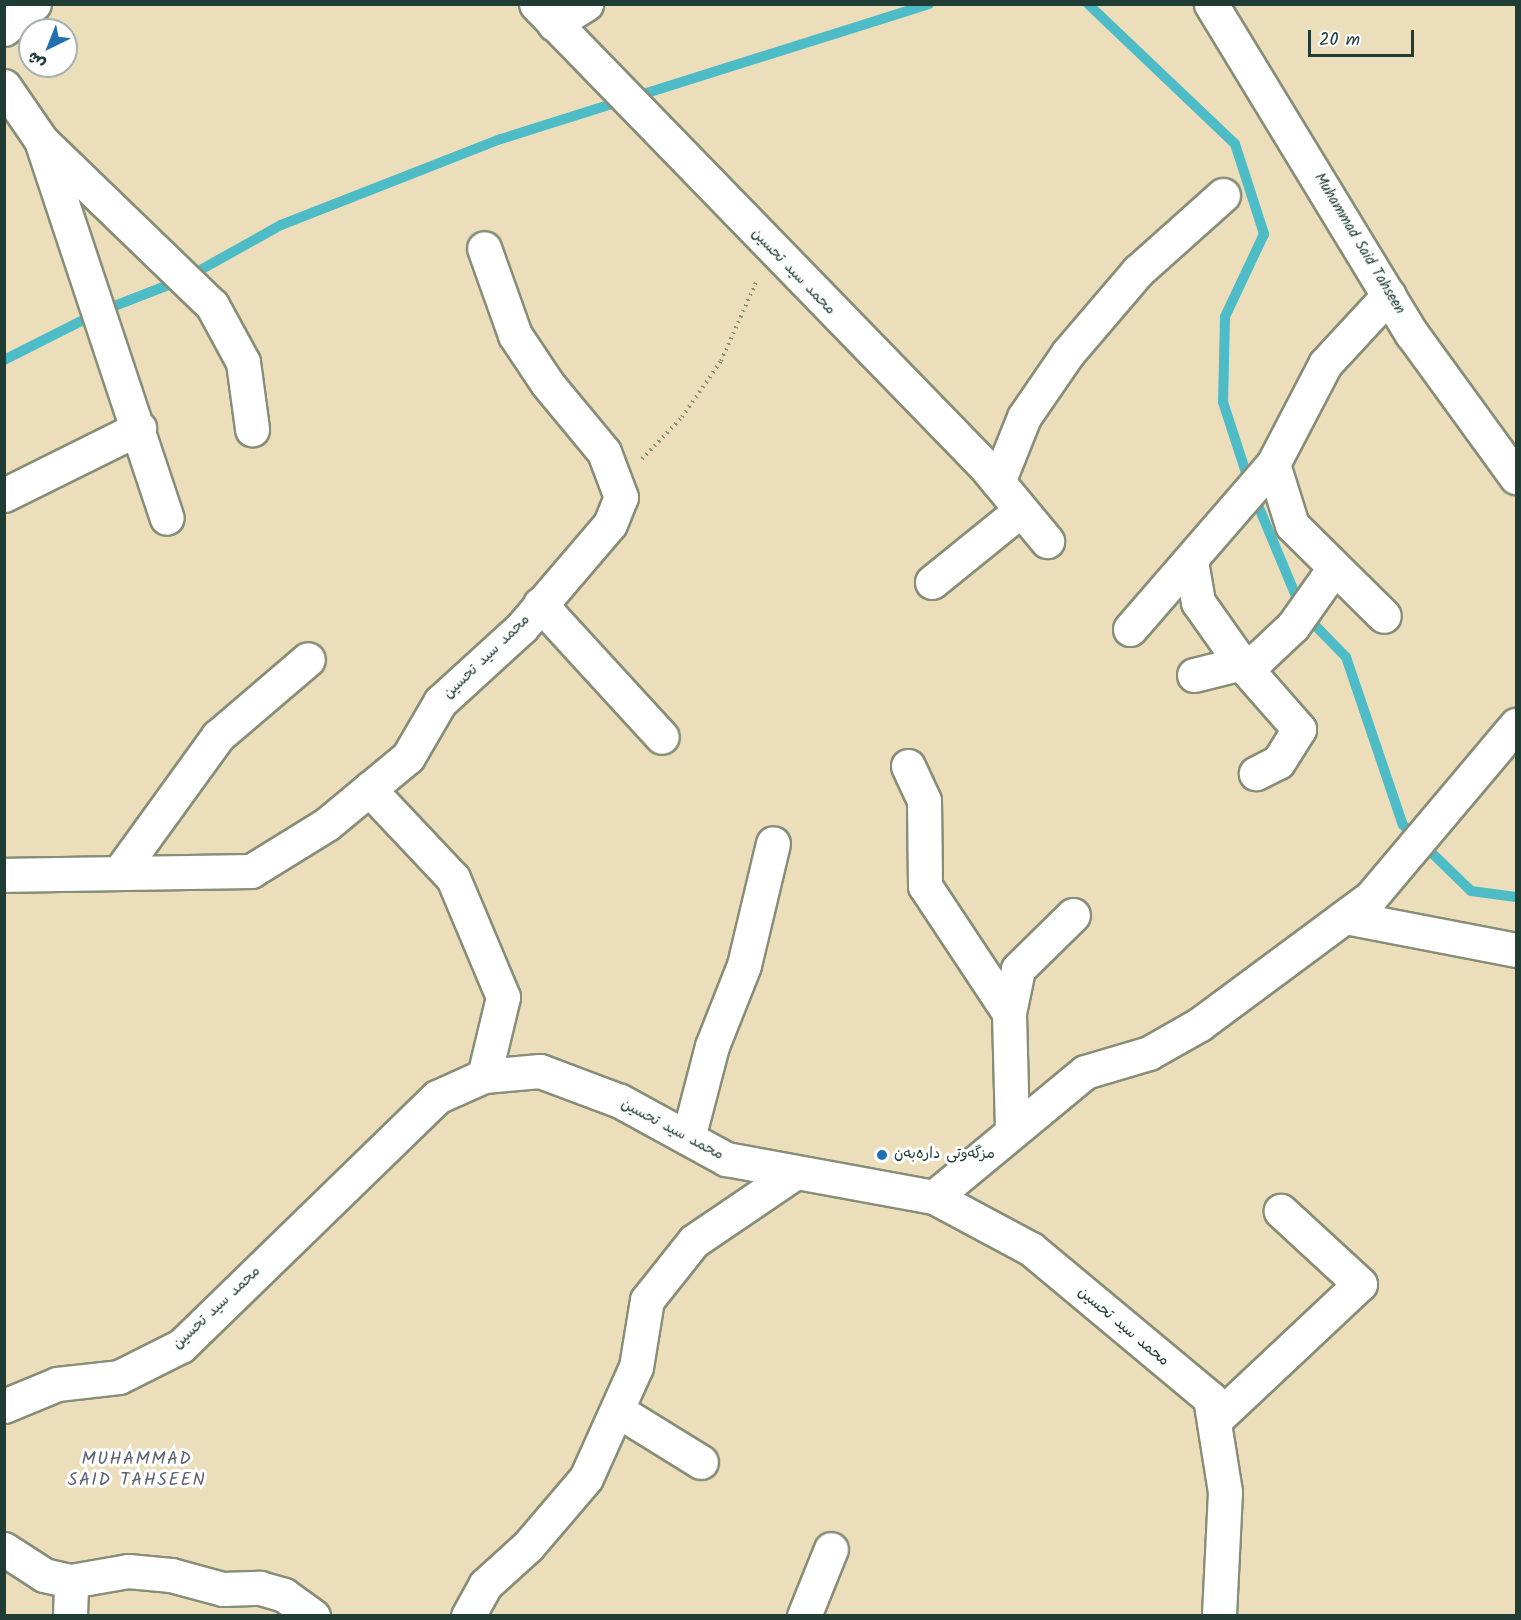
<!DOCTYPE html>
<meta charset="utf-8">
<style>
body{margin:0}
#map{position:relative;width:1521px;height:1620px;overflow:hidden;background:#ecdebb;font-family:Kalam,"Playpen Sans Arabic",sans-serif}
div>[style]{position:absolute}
.stream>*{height:10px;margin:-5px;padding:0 5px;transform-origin:5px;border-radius:5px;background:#4ebcc7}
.path>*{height:4px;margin-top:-2px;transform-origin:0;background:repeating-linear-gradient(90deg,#868e78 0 1.5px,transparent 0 6px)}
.roads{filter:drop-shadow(2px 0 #868e78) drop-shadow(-2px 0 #868e78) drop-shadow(0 2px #868e78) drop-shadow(0 -2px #868e78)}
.minor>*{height:33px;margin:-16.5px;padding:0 16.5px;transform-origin:16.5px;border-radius:16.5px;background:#fff}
.dots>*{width:16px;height:16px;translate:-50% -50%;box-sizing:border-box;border:3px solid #fff;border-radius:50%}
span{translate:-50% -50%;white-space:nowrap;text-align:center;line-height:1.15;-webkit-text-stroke:6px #fff;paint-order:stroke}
.street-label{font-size:15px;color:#1f3d34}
.poi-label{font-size:15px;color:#1f3d34}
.left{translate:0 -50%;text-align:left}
.quarter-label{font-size:18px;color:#5c6272;letter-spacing:1.5px}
.frame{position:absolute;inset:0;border:6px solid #1f3d34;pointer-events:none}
.north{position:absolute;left:18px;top:18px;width:60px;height:60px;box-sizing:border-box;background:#fff;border:2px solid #a5b1ae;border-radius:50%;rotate:223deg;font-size:16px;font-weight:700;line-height:24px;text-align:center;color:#1f3d34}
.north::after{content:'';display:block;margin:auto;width:21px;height:27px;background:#1f6fb2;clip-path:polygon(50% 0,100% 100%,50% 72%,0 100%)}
.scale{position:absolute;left:1308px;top:30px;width:106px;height:27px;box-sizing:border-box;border:3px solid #1f3d34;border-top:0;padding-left:8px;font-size:18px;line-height:21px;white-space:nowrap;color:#1f3d34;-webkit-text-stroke:4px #fff;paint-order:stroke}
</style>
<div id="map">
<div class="stream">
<div style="left:1088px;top:4px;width:203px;rotate:43.6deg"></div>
<div style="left:1235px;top:144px;width:95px;rotate:72.1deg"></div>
<div style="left:1264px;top:234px;width:92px;rotate:115.2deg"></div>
<div style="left:1225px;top:317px;width:85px;rotate:91.3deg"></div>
<div style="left:1223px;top:402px;width:94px;rotate:72deg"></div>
<div style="left:1252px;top:491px;width:132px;rotate:67.3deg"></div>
<div style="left:1303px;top:613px;width:62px;rotate:45.7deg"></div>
<div style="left:1346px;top:657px;width:177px;rotate:71.3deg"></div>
<div style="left:1403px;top:825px;width:95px;rotate:44.1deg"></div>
<div style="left:1471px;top:891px;width:45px;rotate:7.6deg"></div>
<div style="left:4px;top:360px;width:106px;rotate:-26.8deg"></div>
<div style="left:99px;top:312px;width:93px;rotate:-21.3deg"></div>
<div style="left:186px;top:278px;width:109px;rotate:-29.2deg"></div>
<div style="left:281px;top:225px;width:236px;rotate:-21.4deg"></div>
<div style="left:501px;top:139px;width:449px;rotate:-17.5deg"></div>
</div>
<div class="path">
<div style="left:642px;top:459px;width:58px;rotate:-46.4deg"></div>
<div style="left:682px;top:417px;width:68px;rotate:-55.1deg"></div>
<div style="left:721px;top:361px;width:89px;rotate:-66deg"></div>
</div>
<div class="roads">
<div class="minor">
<div style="left:536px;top:4px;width:643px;rotate:45.82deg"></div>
<div style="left:984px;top:465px;width:99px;rotate:50.3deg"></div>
<div style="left:1211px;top:4px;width:386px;rotate:58.7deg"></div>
<div style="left:1412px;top:334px;width:177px;rotate:54deg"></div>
<div style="left:554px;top:24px;width:38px;rotate:-32deg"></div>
<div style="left:4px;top:29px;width:39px;rotate:-40deg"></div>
<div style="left:4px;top:86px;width:65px;rotate:55.6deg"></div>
<div style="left:41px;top:140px;width:398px;rotate:71.6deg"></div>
<div style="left:43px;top:142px;width:235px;rotate:44deg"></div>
<div style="left:212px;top:305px;width:65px;rotate:61.5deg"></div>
<div style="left:243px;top:362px;width:68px;rotate:82.3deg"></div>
<div style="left:1273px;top:464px;width:64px;rotate:72.7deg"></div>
<div style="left:1292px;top:525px;width:129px;rotate:44.7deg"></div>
<div style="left:998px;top:482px;width:70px;rotate:-68.2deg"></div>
<div style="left:1024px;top:417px;width:78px;rotate:-55.5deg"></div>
<div style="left:1068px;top:353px;width:108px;rotate:-49.5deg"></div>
<div style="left:1138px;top:271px;width:114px;rotate:-41.8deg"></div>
<div style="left:4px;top:495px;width:151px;rotate:-26.4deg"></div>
<div style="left:1191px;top:561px;width:42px;rotate:80.3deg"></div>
<div style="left:1198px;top:602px;width:75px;rotate:54.8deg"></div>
<div style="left:1241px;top:663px;width:88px;rotate:48.7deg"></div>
<div style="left:1299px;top:729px;width:39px;rotate:122deg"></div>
<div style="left:1278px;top:762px;width:25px;rotate:153deg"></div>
<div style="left:932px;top:582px;width:114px;rotate:-39deg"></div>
<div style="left:540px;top:604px;width:180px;rotate:47.5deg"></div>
<div style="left:1130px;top:629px;width:218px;rotate:-49.1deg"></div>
<div style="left:1273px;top:464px;width:113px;rotate:-62.5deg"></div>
<div style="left:1325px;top:364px;width:94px;rotate:-47.2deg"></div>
<div style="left:1194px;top:675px;width:66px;rotate:-14deg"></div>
<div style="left:1258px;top:659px;width:48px;rotate:-43.3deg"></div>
<div style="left:1293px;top:626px;width:71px;rotate:-54.7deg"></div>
<div style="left:908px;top:766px;width:38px;rotate:65deg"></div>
<div style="left:924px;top:801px;width:85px;rotate:89.3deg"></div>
<div style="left:925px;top:886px;width:152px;rotate:56.5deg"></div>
<div style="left:369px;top:789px;width:122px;rotate:46.7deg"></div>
<div style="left:453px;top:878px;width:129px;rotate:67.2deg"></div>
<div style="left:503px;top:997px;width:81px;rotate:103.5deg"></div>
<div style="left:121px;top:870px;width:165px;rotate:-54.1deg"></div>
<div style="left:218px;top:736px;width:118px;rotate:-40.5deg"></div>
<div style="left:4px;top:875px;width:247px;rotate:-0.9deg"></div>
<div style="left:251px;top:871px;width:89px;rotate:-31.7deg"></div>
<div style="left:327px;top:824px;width:105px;rotate:-39.6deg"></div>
<div style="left:408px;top:757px;width:64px;rotate:-59.8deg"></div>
<div style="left:440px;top:702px;width:111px;rotate:-42.4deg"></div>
<div style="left:522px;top:627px;width:135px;rotate:-49.5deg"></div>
<div style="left:610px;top:524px;width:29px;rotate:-68deg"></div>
<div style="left:621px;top:497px;width:48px;rotate:-110.7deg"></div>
<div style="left:604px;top:452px;width:89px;rotate:-129.6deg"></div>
<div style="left:547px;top:383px;width:58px;rotate:-123.7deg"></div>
<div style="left:515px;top:335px;width:92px;rotate:-109.6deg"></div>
<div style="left:1345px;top:917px;width:174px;rotate:10.9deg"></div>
<div style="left:1012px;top:1129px;width:116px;rotate:-91.5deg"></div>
<div style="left:1009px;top:1013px;width:45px;rotate:-78.4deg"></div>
<div style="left:1018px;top:969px;width:77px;rotate:-44.5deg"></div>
<div style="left:688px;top:1138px;width:95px;rotate:-75.4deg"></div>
<div style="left:712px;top:1046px;width:87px;rotate:-68.4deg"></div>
<div style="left:744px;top:965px;width:125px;rotate:-76.6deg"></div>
<div style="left:934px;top:1197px;width:196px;rotate:-39.6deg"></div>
<div style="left:1085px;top:1072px;width:67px;rotate:-16.5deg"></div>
<div style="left:1149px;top:1053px;width:59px;rotate:-29.6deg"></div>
<div style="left:1200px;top:1024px;width:213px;rotate:-36.6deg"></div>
<div style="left:1371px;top:897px;width:225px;rotate:-49.9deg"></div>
<div style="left:4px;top:1406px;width:57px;rotate:-22.5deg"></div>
<div style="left:57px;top:1384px;width:62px;rotate:-6.4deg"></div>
<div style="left:119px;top:1377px;width:69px;rotate:-26.6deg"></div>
<div style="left:181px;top:1346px;width:357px;rotate:-44.2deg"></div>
<div style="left:437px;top:1097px;width:51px;rotate:-24.1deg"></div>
<div style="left:484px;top:1076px;width:56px;rotate:-5.1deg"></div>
<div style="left:540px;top:1071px;width:85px;rotate:20.6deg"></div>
<div style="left:620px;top:1101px;width:121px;rotate:28.7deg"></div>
<div style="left:726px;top:1159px;width:211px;rotate:10.4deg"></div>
<div style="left:934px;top:1197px;width:110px;rotate:28.2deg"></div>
<div style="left:1031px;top:1249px;width:233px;rotate:39.8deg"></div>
<div style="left:1210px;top:1398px;width:95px;rotate:80.9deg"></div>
<div style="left:1225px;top:1492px;width:124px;rotate:92.8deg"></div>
<div style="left:620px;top:1412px;width:95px;rotate:31.7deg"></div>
<div style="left:1214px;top:1421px;width:200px;rotate:-43.2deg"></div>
<div style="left:1360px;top:1284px;width:108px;rotate:-137.3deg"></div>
<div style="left:4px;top:1549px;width:48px;rotate:33deg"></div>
<div style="left:44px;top:1575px;width:28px;rotate:13deg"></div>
<div style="left:71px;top:1581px;width:58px;rotate:-10deg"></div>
<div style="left:128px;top:1571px;width:43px;rotate:5.3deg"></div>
<div style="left:171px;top:1575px;width:54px;rotate:15.1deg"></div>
<div style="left:223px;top:1589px;width:37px;rotate:-2deg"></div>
<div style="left:260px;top:1588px;width:25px;rotate:16deg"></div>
<div style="left:284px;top:1595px;width:36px;rotate:36deg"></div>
<div style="left:70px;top:1616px;width:35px;rotate:-88deg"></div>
<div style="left:468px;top:1616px;width:35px;rotate:-61deg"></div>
<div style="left:485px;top:1585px;width:58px;rotate:-42.2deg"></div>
<div style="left:528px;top:1546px;width:89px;rotate:-49.5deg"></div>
<div style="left:586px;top:1478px;width:122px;rotate:-65.8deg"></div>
<div style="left:636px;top:1367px;width:68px;rotate:-80.7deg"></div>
<div style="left:647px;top:1300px;width:75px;rotate:-51.5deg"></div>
<div style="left:694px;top:1241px;width:121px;rotate:-34.2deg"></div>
<div style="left:804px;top:1616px;width:72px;rotate:-68.1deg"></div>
</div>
</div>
<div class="dots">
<div style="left:882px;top:1155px;background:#1f6fb2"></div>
</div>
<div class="street-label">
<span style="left:1359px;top:244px;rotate:59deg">Muhammad Said Tahseen</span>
<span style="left:793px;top:272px;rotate:46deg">محمد سید تحسین</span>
<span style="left:487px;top:657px;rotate:-44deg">محمد سید تحسین</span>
<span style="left:672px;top:1130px;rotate:28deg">محمد سید تحسین</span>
<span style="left:217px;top:1308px;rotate:-43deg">محمد سید تحسین</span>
<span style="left:1123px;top:1327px;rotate:40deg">محمد سید تحسین</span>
</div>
<div class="poi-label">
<span class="left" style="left:894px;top:1155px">مزگەوتی دارەبەن</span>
</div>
<div class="quarter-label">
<span style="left:137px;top:1471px">MUHAMMAD<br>SAID TAHSEEN</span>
</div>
<div class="frame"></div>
<div class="north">ش</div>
<div class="scale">20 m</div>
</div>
